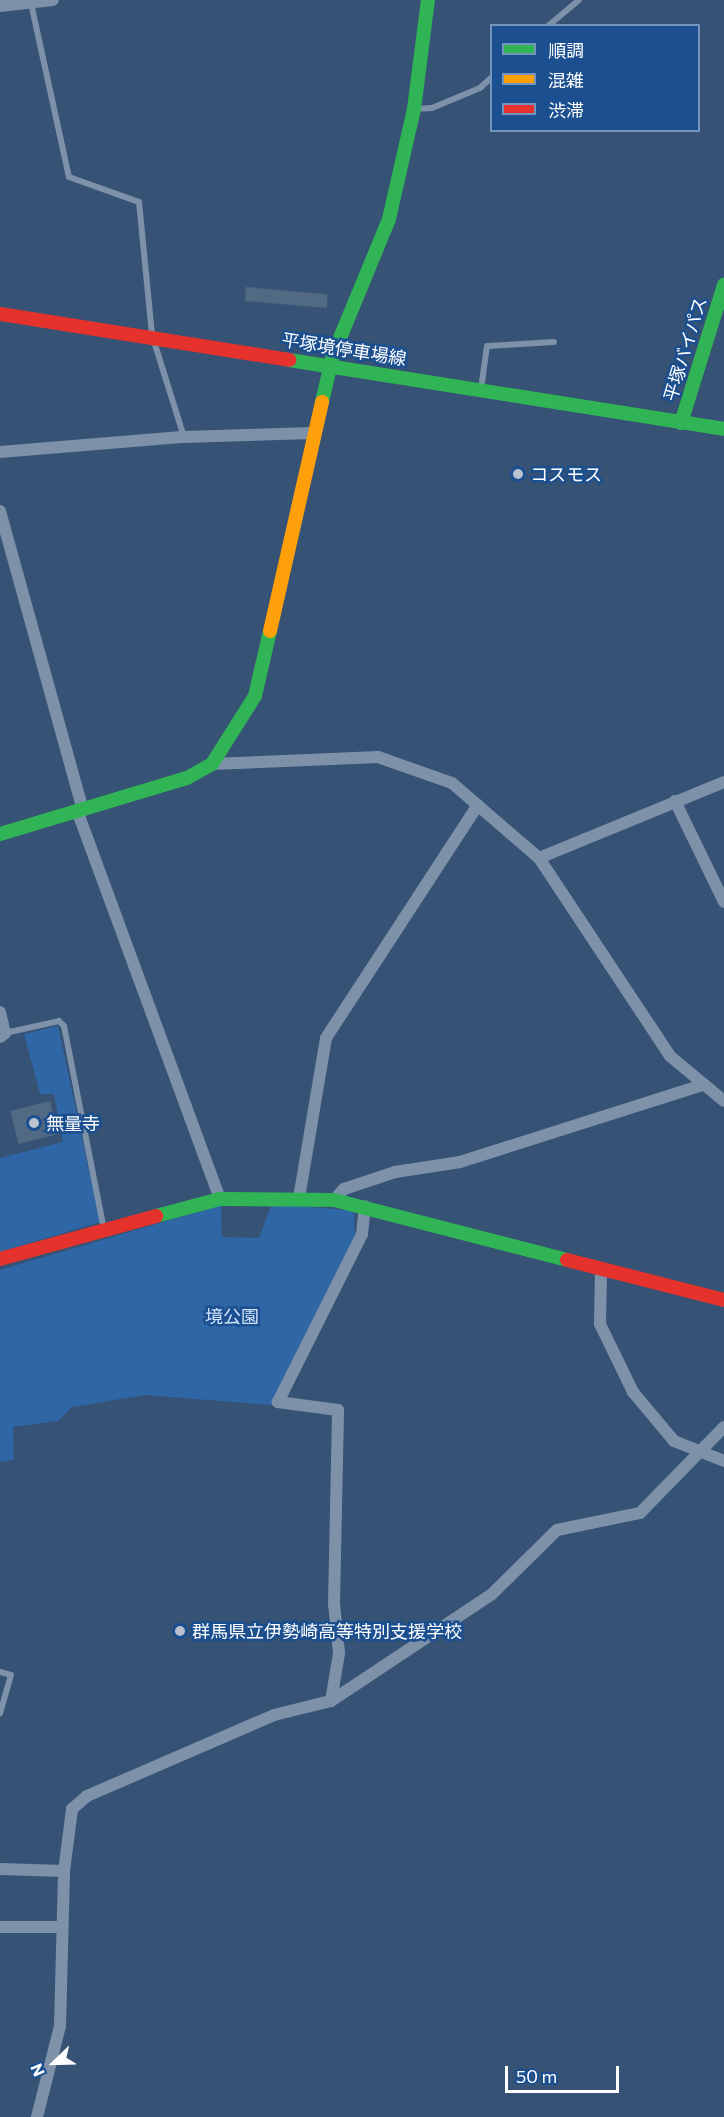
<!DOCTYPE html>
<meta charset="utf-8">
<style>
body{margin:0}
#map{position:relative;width:724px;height:2117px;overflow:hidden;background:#365274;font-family:Commissioner,"Noto Sans JP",sans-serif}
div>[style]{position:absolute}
.green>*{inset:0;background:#2f66a5}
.building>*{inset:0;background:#526984;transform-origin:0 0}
.lane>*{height:6px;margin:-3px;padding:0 3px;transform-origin:3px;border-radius:3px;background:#7d92a8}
.street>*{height:12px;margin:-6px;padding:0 6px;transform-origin:6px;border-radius:6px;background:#7d92a8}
.fast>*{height:14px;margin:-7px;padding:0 7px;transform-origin:7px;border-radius:7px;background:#30b455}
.slow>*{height:14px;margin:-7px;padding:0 7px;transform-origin:7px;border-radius:7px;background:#ff9f0a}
.jam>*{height:14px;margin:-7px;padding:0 7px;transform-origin:7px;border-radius:7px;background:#e5322d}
.dots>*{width:16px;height:16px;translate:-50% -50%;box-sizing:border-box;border:3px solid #1b4f8f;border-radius:50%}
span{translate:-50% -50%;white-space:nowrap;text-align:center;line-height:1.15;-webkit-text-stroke:5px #1b4f8f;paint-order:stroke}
.street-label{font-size:18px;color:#fff}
.poi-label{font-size:18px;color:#fff}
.left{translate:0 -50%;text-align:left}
.park-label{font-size:18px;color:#cfe3fa}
.legend{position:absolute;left:490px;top:24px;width:210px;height:108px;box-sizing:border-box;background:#1b4f8f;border:2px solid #7695bc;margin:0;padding:8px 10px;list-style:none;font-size:18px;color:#fff}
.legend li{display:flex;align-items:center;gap:12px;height:30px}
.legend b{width:30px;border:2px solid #7695bc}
.north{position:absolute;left:24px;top:2033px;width:60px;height:60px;-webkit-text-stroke:4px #1b4f8f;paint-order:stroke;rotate:247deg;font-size:16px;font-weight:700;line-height:24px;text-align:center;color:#fff}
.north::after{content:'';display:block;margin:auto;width:21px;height:27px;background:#fff;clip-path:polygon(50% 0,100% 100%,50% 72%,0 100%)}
.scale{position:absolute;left:505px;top:2066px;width:114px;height:27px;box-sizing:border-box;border:3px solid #fff;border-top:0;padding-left:8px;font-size:18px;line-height:21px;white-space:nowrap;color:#fff;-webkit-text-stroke:4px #1b4f8f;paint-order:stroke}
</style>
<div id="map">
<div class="green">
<div style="clip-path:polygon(58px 1026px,100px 1222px,0 1252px,0 1158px,63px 1142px,54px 1094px,40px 1094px,24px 1034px)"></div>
<div style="clip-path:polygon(272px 1203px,354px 1211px,355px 1237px,271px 1405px,144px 1395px,72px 1407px,58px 1421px,13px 1427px,14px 1460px,0 1462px,0 1270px,221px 1205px,222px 1237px,259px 1238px)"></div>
</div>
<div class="building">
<div style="left:246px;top:287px;width:82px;height:14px;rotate:5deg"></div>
<div style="left:50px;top:1101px;width:34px;height:41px;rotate:76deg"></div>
</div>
<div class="lane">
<div style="left:31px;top:3px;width:178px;rotate:77.7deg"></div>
<div style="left:69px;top:177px;width:74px;rotate:19.7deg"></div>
<div style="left:139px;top:202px;width:134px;rotate:84.4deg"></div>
<div style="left:152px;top:335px;width:107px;rotate:72.6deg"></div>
<div style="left:548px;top:26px;width:40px;rotate:-40deg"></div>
<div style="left:415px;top:109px;width:17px;rotate:-3deg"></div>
<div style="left:432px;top:108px;width:52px;rotate:-22.6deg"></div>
<div style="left:480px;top:88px;width:16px;rotate:-43deg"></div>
<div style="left:481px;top:389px;width:43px;rotate:-82.1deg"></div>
<div style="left:487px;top:346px;width:67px;rotate:-3.4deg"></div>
<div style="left:5px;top:1033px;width:55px;rotate:-12.5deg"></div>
<div style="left:59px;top:1021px;width:7px;rotate:45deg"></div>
<div style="left:64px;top:1026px;width:207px;rotate:78.9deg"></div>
<div style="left:0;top:1672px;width:11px;rotate:15deg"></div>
<div style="left:11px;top:1675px;width:40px;rotate:106deg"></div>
</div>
<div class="street">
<div style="left:0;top:6px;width:53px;rotate:-6.5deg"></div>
<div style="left:0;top:452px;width:185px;rotate:-4.7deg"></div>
<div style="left:184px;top:437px;width:130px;rotate:-1.8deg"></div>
<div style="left:0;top:511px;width:311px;rotate:74.5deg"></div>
<div style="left:212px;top:764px;width:166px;rotate:-2.4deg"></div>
<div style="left:378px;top:757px;width:78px;rotate:19.4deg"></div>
<div style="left:452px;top:783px;width:115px;rotate:40.8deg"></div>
<div style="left:539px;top:858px;width:237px;rotate:56.5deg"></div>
<div style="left:670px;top:1056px;width:70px;rotate:39.8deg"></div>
<div style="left:675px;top:801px;width:112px;rotate:64.1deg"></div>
<div style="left:78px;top:813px;width:411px;rotate:69.8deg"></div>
<div style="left:539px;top:858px;width:200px;rotate:-22.3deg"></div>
<div style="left:0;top:1012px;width:22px;rotate:77deg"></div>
<div style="left:5px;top:1033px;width:6px;rotate:141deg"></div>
<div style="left:299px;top:1198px;width:162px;rotate:-80.4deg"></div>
<div style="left:326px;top:1038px;width:278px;rotate:-56.9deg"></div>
<div style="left:334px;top:1200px;width:15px;rotate:-48deg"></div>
<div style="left:344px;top:1189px;width:54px;rotate:-18.4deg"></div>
<div style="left:395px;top:1172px;width:66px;rotate:-8.7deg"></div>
<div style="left:460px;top:1162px;width:252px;rotate:-17.6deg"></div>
<div style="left:601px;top:1269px;width:55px;rotate:91deg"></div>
<div style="left:600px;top:1324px;width:76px;rotate:64.1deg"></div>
<div style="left:633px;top:1392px;width:64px;rotate:50.1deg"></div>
<div style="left:674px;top:1441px;width:54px;rotate:21.8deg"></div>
<div style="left:331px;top:1701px;width:49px;rotate:-80.5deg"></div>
<div style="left:339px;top:1653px;width:49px;rotate:-95.8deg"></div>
<div style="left:334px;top:1604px;width:194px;rotate:-88.8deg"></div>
<div style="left:338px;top:1410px;width:61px;rotate:-172.4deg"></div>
<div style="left:278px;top:1402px;width:188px;rotate:-63.4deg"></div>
<div style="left:362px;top:1234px;width:28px;rotate:-84deg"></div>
<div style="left:0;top:1869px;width:64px;rotate:1.8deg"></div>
<div style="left:0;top:1927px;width:62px"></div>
<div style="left:37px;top:2117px;width:94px;rotate:-75.8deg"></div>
<div style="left:60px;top:2026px;width:155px;rotate:-88.5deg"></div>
<div style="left:64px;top:1871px;width:63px;rotate:-82.6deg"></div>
<div style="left:72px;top:1809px;width:20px;rotate:-41deg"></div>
<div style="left:87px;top:1796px;width:204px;rotate:-23.4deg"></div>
<div style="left:274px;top:1715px;width:59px;rotate:-13.8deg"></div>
<div style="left:331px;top:1701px;width:193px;rotate:-33.6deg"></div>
<div style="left:492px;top:1594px;width:91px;rotate:-44.6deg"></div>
<div style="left:557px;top:1530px;width:85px;rotate:-11.6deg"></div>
<div style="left:640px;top:1513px;width:120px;rotate:-45.7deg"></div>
</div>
<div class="fast">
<div style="left:289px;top:360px;width:440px;rotate:9deg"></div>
<div style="left:322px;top:402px;width:48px;rotate:-76.8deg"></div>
<div style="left:333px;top:355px;width:147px;rotate:-67.6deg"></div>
<div style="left:389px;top:219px;width:113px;rotate:-77.2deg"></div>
<div style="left:414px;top:109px;width:110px;rotate:-82.7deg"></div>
<div style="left:681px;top:423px;width:145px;rotate:-72.7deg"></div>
<div style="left:0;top:834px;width:195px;rotate:-16.7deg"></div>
<div style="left:187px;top:778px;width:29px;rotate:-29deg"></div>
<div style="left:212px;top:764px;width:80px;rotate:-57.7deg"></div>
<div style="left:255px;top:696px;width:67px;rotate:-77deg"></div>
<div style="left:156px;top:1216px;width:66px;rotate:-14.9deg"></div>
<div style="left:220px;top:1199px;width:114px;rotate:0.5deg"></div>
<div style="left:334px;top:1200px;width:241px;rotate:14.4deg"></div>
</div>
<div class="slow">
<div style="left:270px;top:631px;width:235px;rotate:-77.2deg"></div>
</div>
<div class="jam">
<div style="left:0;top:314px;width:293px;rotate:9deg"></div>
<div style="left:0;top:1259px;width:162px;rotate:-15.4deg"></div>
<div style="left:567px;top:1260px;width:162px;rotate:14.3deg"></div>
</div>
<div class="dots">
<div style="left:518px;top:474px;background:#b9c2ce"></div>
<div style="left:34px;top:1123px;background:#b9c2ce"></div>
<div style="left:180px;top:1631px;background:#b9c2ce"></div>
</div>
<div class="street-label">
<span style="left:344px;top:349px;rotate:9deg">平塚境停車場線</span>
<span style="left:685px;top:349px;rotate:-73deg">平塚バイパス</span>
</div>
<div class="poi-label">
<span class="left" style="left:530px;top:474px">コスモス</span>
<span class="left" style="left:46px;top:1123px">無量寺</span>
<span class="left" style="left:192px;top:1631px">群馬県立伊勢崎高等特別支援学校</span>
</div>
<div class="park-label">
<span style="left:232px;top:1316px">境公園</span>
</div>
<ul class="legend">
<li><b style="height:8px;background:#30b455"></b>順調</li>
<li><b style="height:8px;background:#ff9f0a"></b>混雑</li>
<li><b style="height:8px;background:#e5322d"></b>渋滞</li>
</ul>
<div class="north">N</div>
<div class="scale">50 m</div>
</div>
